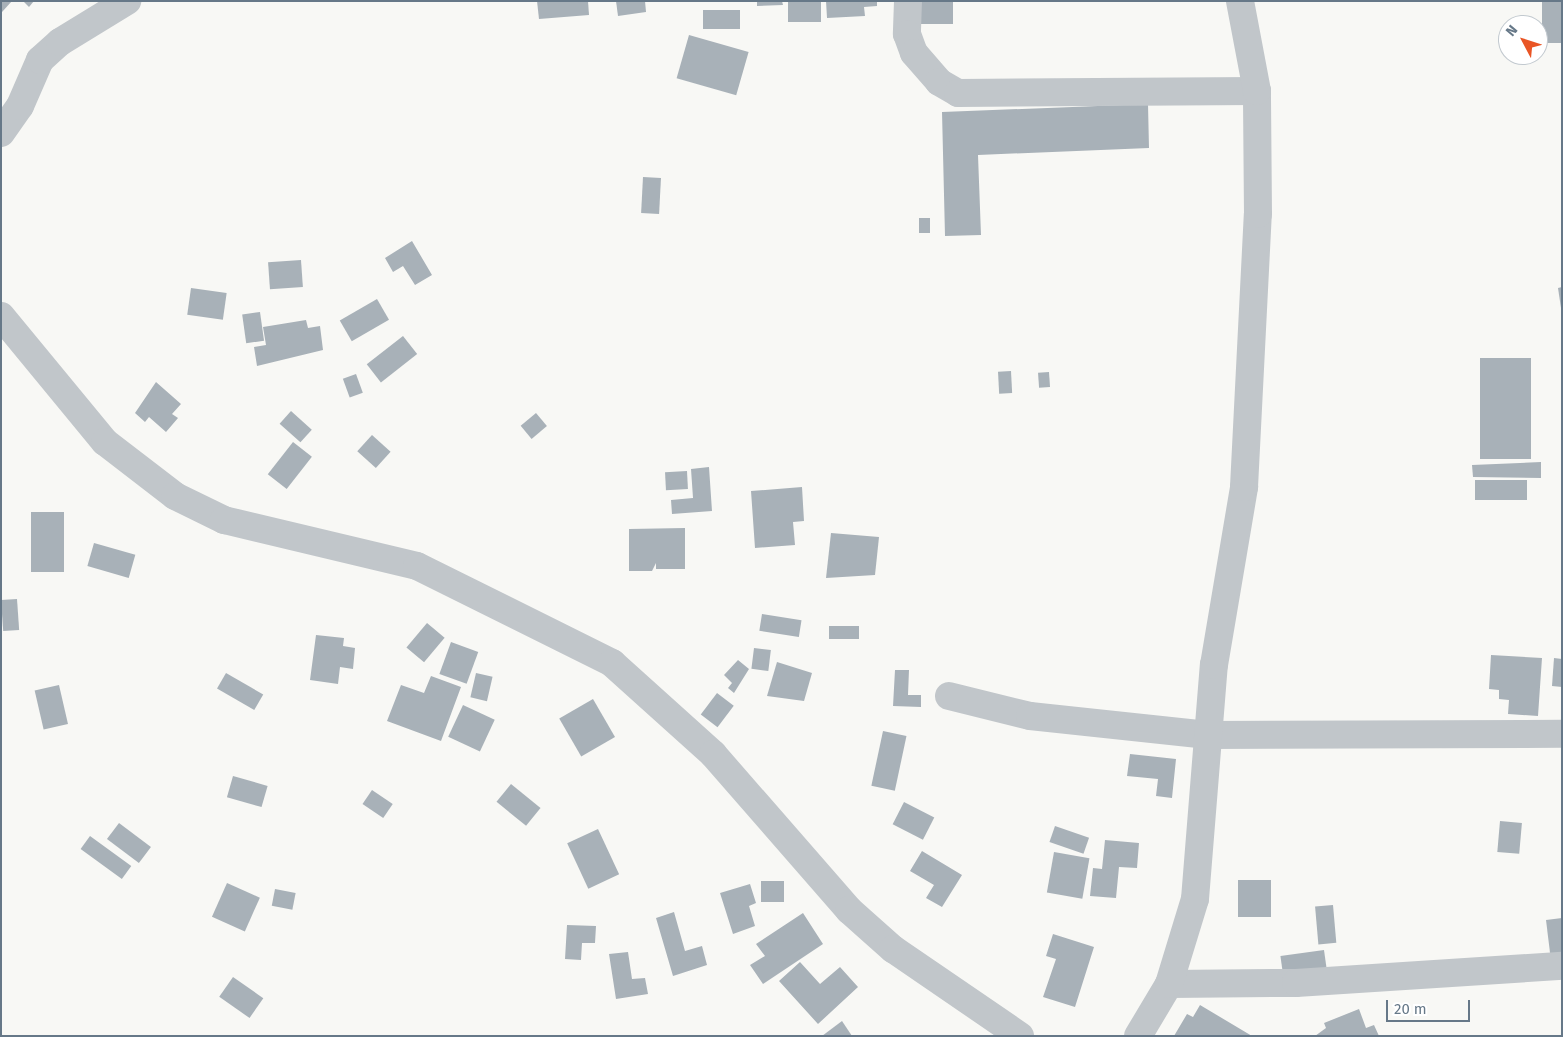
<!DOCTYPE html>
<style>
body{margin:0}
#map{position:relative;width:1563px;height:1037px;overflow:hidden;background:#f8f8f5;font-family:"Fira Sans",sans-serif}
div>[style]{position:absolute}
.building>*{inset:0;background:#a8b1b8;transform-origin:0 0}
.minor>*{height:28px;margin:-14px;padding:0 14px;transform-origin:14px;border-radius:14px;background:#c1c6ca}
span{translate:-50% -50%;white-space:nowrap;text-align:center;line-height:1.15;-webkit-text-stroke:5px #fff;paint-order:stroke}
.frame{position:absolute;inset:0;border:2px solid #667888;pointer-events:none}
.north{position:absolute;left:1498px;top:15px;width:50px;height:50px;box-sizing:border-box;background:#fff;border:1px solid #c2c9cf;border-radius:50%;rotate:310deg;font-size:14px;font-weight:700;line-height:20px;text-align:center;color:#667888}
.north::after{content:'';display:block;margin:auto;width:18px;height:22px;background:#e95525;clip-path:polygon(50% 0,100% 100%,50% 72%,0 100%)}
.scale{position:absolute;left:1386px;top:1000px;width:84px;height:22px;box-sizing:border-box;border:2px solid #667888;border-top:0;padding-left:6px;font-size:15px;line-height:18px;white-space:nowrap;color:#667888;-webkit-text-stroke:4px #fff;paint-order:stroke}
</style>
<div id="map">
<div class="building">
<div style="clip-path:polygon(1px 1px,12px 1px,2px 12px)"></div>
<div style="clip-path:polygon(23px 1px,34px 1px,29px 7px)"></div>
<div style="clip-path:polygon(537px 1px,588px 1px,589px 15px,539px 19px)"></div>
<div style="clip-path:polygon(616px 1px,645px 1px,646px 12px,618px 16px)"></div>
<div style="clip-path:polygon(757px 1px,782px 1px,783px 5px,757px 6px)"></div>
<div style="left:788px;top:1px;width:33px;height:21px"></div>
<div style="clip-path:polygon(826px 1px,877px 1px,877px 6px,864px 7px,865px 16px,827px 18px)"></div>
<div style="left:914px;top:1px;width:39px;height:23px"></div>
<div style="left:1542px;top:1px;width:20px;height:42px"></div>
<div style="left:740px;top:10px;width:19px;height:37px;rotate:90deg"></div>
<div style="left:689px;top:35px;width:62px;height:45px;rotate:16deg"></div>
<div style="clip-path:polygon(1148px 104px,1149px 148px,978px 155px,981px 235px,945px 236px,942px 112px)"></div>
<div style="left:643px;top:177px;width:18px;height:36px;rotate:3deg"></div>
<div style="left:919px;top:218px;width:11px;height:15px"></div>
<div style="clip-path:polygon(412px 241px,432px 275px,415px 285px,403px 266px,393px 272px,385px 258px)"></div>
<div style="left:301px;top:260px;width:27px;height:33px;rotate:86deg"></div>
<div style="clip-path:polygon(1562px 287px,1562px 308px,1561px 308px,1558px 288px)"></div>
<div style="left:191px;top:288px;width:36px;height:27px;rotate:8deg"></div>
<div style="left:377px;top:299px;width:24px;height:43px;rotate:60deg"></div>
<div style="left:260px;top:312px;width:29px;height:18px;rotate:82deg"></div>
<div style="clip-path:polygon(306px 320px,308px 328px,320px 326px,323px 350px,257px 366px,254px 347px,266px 345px,263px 327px)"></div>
<div style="left:403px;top:336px;width:23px;height:46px;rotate:52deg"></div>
<div style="left:1531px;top:358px;width:101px;height:51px;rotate:90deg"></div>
<div style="left:1011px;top:371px;width:22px;height:13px;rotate:87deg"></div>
<div style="left:1049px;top:372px;width:15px;height:11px;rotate:86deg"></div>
<div style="left:356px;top:374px;width:20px;height:14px;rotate:70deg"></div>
<div style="clip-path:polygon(156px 382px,181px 404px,172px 414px,178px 418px,166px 432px,149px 417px,145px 422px,135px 413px)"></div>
<div style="left:291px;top:411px;width:28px;height:17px;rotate:42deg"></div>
<div style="left:536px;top:413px;width:17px;height:20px;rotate:50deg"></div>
<div style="left:372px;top:435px;width:25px;height:22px;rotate:42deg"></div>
<div style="left:293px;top:442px;width:24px;height:41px;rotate:38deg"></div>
<div style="clip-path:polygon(1541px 462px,1541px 478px,1473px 477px,1472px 465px)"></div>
<div style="clip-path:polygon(709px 467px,712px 511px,672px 514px,671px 500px,693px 498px,691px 469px)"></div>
<div style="left:687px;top:471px;width:18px;height:22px;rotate:87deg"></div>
<div style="left:1527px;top:480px;width:20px;height:52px;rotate:90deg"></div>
<div style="clip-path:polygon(802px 487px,804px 521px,793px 522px,795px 545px,755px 548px,751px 491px)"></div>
<div style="left:31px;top:512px;width:33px;height:60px"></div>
<div style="clip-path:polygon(685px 528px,685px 569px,656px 569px,656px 563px,652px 571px,629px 571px,629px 529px)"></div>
<div style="clip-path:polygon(831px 533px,879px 537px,875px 575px,826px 578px)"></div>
<div style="left:94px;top:543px;width:43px;height:24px;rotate:16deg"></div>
<div style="left:17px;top:599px;width:31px;height:16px;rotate:86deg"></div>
<div style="left:762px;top:614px;width:40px;height:17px;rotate:9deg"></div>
<div style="left:427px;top:623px;width:23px;height:32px;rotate:40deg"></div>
<div style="left:829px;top:626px;width:30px;height:13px"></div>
<div style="clip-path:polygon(316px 635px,344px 638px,343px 646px,355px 648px,353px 669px,340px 667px,338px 684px,310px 680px)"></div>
<div style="left:451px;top:642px;width:29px;height:34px;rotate:20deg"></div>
<div style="left:754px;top:648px;width:17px;height:21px;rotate:7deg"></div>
<div style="clip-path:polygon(1491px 655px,1542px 658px,1538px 716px,1508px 714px,1509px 700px,1499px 699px,1499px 690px,1489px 689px)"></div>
<div style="clip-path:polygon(1554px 658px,1562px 659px,1562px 687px,1552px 686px)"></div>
<div style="clip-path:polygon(738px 660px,749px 669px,734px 693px,728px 688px,732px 683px,724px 675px)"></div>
<div style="clip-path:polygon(777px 662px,812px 673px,804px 701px,767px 696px)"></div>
<div style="clip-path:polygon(895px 670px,909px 670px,908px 695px,921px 695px,921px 707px,893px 706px)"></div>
<div style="left:226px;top:673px;width:43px;height:18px;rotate:30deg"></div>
<div style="left:476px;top:673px;width:17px;height:25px;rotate:13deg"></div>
<div style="clip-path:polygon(431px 676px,461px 687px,441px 741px,387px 721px,401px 685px,424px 693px)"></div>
<div style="left:59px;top:685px;width:40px;height:25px;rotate:77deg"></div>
<div style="left:717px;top:693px;width:21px;height:27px;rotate:37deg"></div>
<div style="left:593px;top:699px;width:44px;height:39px;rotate:60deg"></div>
<div style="left:463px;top:705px;width:35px;height:35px;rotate:25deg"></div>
<div style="left:883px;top:731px;width:24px;height:56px;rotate:12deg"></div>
<div style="clip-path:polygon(1130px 754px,1176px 759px,1172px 798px,1156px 796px,1158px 779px,1127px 776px)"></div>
<div style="left:233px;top:776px;width:36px;height:22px;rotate:16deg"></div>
<div style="left:511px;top:784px;width:38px;height:23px;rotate:39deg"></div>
<div style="left:372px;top:790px;width:25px;height:17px;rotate:34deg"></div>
<div style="left:904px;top:802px;width:34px;height:25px;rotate:27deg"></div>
<div style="left:1500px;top:821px;width:22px;height:31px;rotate:5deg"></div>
<div style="left:119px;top:823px;width:40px;height:20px;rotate:37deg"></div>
<div style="left:1055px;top:826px;width:36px;height:17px;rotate:19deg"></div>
<div style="left:598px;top:829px;width:50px;height:34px;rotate:65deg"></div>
<div style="left:90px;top:836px;width:51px;height:16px;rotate:36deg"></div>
<div style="clip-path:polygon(1105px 840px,1139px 843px,1137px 868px,1119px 867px,1116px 898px,1090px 896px,1093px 868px,1102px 869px)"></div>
<div style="clip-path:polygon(922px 851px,962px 875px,942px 907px,926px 898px,934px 885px,910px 871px)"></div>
<div style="left:1054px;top:852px;width:36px;height:41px;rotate:10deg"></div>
<div style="left:1238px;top:880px;width:33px;height:37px"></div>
<div style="left:784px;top:881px;width:21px;height:23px;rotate:90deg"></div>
<div style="left:227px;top:883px;width:36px;height:37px;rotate:24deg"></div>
<div style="clip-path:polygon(750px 884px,756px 903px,749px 906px,755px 926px,733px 934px,720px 893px)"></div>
<div style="left:275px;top:889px;width:21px;height:17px;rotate:11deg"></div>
<div style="left:1333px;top:905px;width:38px;height:18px;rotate:85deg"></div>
<div style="clip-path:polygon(674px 912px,685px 951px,702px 946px,707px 965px,673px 976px,656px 918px)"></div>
<div style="clip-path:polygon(803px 913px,823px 944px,763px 984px,750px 965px,765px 956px,756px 944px)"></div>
<div style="clip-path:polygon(1562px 918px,1562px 959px,1551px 961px,1546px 920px)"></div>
<div style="clip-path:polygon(567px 925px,596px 926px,595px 943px,582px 943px,581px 960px,565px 959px)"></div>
<div style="clip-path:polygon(1053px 934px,1094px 947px,1075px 1007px,1043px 997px,1056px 959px,1046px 956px)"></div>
<div style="left:1324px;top:950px;width:22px;height:44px;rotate:82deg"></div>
<div style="clip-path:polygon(628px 952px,632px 979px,645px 978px,648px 994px,616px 999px,609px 954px)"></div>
<div style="clip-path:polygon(800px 962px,820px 984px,840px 967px,858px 987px,818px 1024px,779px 981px)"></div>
<div style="left:233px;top:977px;width:37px;height:24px;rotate:35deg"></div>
<div style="clip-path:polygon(1200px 1005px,1252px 1036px,1174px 1036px,1187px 1014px,1193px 1017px)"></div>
<div style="clip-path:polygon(1359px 1009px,1366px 1028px,1374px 1025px,1379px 1036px,1315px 1036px,1326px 1028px,1324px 1023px)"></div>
<div style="clip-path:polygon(842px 1021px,852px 1036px,822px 1036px)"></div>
</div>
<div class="minor">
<div style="left:908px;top:1px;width:33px;rotate:92deg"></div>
<div style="left:907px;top:34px;width:20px;rotate:70deg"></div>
<div style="left:914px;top:53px;width:38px;rotate:49deg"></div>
<div style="left:939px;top:82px;width:22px;rotate:30deg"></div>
<div style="left:958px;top:93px;width:299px;rotate:-0.4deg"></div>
<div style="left:1px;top:133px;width:33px;rotate:-55deg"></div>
<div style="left:20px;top:106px;width:50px;rotate:-66.5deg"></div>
<div style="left:40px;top:60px;width:27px;rotate:-42deg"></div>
<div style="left:60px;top:42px;width:79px;rotate:-31.5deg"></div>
<div style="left:1px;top:316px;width:163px;rotate:50.5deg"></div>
<div style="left:105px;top:442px;width:88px;rotate:37.6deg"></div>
<div style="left:175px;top:496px;width:55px;rotate:26.1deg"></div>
<div style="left:224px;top:520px;width:198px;rotate:13.4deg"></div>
<div style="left:417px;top:566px;width:218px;rotate:26.4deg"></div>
<div style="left:612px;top:663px;width:136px;rotate:42deg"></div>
<div style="left:713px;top:754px;width:207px;rotate:48.9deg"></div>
<div style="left:849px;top:910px;width:59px;rotate:41.6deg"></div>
<div style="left:893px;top:949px;width:154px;rotate:34.4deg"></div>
<div style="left:949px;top:696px;width:83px;rotate:13.9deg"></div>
<div style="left:1030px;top:716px;width:179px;rotate:6.1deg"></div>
<div style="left:1208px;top:735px;width:354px;rotate:-0.2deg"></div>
<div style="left:1169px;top:984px;width:127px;rotate:-0.5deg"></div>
<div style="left:1296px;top:983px;width:267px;rotate:-3.7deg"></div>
<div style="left:1138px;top:1036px;width:61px;rotate:-59.2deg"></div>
<div style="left:1169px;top:984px;width:89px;rotate:-73deg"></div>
<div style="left:1195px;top:899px;width:235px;rotate:-85.4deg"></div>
<div style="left:1214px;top:665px;width:181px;rotate:-80.4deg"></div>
<div style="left:1244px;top:487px;width:273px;rotate:-87.1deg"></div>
<div style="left:1258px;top:214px;width:123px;rotate:-90.5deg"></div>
<div style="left:1257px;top:91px;width:92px;rotate:-100.7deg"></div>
</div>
<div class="frame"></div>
<div class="north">N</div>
<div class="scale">20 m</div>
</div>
